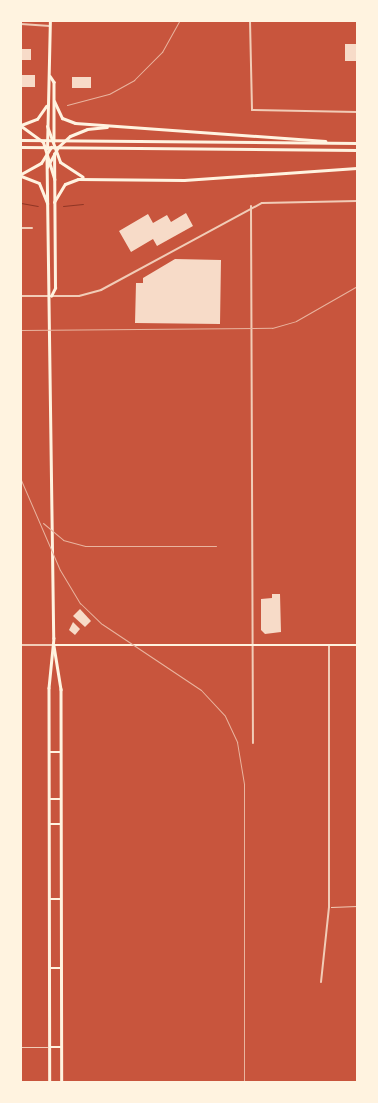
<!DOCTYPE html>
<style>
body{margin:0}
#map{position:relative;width:378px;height:1103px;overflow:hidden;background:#c8553d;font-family:Overpass,sans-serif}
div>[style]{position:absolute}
.stream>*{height:1px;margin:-0.5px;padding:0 0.5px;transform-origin:0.5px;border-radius:0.5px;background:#8f3625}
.building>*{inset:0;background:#f7dbc8;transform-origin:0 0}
.service>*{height:0.5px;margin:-0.25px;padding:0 0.25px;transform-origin:0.25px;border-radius:0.25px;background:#f1ccb7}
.minor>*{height:2px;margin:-1px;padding:0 1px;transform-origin:1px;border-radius:1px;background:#f1ccb7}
.tertiary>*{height:2.5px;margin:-1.25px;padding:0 1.25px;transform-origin:1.25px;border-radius:1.25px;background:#f1ccb7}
.secondary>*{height:2.5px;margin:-1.25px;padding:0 1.25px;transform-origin:1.25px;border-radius:1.25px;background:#fff3e0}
.motorway>*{height:3px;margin:-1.5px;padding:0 1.5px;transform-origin:1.5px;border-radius:1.5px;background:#fff3e0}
.rail>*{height:1px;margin:-0.5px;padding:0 0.5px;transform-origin:0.5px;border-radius:0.5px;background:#e9b49f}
span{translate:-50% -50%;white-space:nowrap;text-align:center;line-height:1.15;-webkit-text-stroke:5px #fff3e0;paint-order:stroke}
.frame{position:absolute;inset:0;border:22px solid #fff3e0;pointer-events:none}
</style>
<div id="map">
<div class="stream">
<div style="left:21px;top:203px;width:17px;rotate:10deg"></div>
<div style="left:63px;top:206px;width:20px;rotate:-6deg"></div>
</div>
<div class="building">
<div style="left:345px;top:44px;width:12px;height:17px"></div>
<div style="left:21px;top:49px;width:10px;height:11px"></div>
<div style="left:21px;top:75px;width:14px;height:12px"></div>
<div style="left:72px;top:77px;width:19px;height:11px"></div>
<div style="clip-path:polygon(186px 213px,193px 226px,157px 246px,153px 239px,131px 252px,119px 231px,148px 214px,153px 223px,167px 215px,171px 222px)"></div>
<div style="clip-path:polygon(175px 259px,221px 260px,220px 324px,135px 323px,136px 283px,143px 283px,143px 278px)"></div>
<div style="clip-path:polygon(272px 594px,280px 594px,281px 632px,265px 634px,261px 630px,261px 599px,272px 598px)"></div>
<div style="clip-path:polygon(80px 609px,91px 621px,85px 627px,73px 616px)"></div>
<div style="clip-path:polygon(73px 622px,80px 629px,75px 635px,69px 630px)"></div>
</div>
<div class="service">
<div style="left:331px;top:907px;width:26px;rotate:-2deg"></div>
<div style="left:21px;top:1047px;width:27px"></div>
</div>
<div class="minor">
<div style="left:250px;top:21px;width:89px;rotate:88.7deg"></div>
<div style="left:252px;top:110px;width:105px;rotate:1.1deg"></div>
<div style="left:21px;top:24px;width:29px;rotate:4deg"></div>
<div style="left:251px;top:206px;width:537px;rotate:89.79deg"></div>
<div style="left:21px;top:228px;width:11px"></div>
<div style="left:21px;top:296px;width:58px"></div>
<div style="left:79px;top:296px;width:23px;rotate:-15deg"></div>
<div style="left:101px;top:290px;width:183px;rotate:-28.4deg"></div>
<div style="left:262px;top:203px;width:95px;rotate:-1.2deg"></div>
<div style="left:321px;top:982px;width:75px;rotate:-83.9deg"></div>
<div style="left:329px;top:907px;width:262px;rotate:-90deg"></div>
</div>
<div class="tertiary">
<div style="left:21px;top:645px;width:33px"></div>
</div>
<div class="secondary">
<div style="left:50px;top:76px;width:7px;rotate:56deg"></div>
<div style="left:54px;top:82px;width:59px;rotate:90deg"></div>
<div style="left:47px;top:149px;width:128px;rotate:-88.7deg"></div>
<div style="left:47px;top:157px;width:481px;rotate:89.2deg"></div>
<div style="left:54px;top:638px;width:50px;rotate:95.7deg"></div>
<div style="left:49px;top:688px;width:394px;rotate:89.9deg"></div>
<div style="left:51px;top:296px;width:9px;rotate:-63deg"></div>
<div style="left:55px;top:288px;width:134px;rotate:-90.4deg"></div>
<div style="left:54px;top:645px;width:303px"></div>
<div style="left:54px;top:646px;width:44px;rotate:80.8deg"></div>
<div style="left:61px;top:689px;width:393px;rotate:89.9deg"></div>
<div style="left:49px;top:752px;width:12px"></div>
<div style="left:49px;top:799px;width:12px"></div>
<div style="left:49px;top:824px;width:12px"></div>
<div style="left:49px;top:899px;width:12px"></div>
<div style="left:50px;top:968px;width:11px"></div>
<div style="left:50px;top:1047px;width:12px"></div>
</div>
<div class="motorway">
<div style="left:54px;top:101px;width:19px;rotate:65deg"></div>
<div style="left:62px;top:118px;width:14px;rotate:21deg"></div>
<div style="left:75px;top:123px;width:251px;rotate:4.1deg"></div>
<div style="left:21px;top:125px;width:17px;rotate:-21deg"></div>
<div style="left:37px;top:119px;width:16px;rotate:-55deg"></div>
<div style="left:21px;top:126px;width:27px;rotate:36deg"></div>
<div style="left:43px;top:142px;width:39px;rotate:73deg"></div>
<div style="left:47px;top:126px;width:38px;rotate:70deg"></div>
<div style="left:60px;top:162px;width:27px;rotate:33deg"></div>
<div style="left:21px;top:140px;width:336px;rotate:0.5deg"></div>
<div style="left:21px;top:147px;width:336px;rotate:0.5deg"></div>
<div style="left:47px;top:167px;width:23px;rotate:-61deg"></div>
<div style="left:58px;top:147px;width:16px;rotate:-43deg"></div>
<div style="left:70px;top:136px;width:18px;rotate:-22deg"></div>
<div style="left:87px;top:129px;width:20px;rotate:-6deg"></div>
<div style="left:21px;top:174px;width:23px;rotate:-29deg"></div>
<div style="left:41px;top:163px;width:19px;rotate:-58deg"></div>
<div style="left:21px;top:176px;width:19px;rotate:21deg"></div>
<div style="left:39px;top:183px;width:22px;rotate:68deg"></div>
<div style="left:54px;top:202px;width:21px;rotate:-59deg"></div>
<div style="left:65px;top:184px;width:14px;rotate:-21deg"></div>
<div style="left:78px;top:179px;width:106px;rotate:0.5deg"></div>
<div style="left:184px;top:180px;width:173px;rotate:-4deg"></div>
</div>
<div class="rail">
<div style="left:67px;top:105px;width:43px;rotate:-14.7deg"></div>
<div style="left:109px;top:94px;width:29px;rotate:-29deg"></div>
<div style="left:134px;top:80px;width:40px;rotate:-45deg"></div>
<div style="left:162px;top:52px;width:35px;rotate:-61deg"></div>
<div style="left:21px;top:330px;width:251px;rotate:-0.5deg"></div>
<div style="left:272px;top:328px;width:25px;rotate:-16deg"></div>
<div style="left:296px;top:321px;width:70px;rotate:-29.8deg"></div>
<div style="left:21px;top:480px;width:98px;rotate:66.6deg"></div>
<div style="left:60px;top:570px;width:39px;rotate:59deg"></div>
<div style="left:80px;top:603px;width:30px;rotate:44deg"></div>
<div style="left:102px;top:624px;width:119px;rotate:33.7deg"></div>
<div style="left:201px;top:690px;width:35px;rotate:47deg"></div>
<div style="left:225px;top:716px;width:29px;rotate:65deg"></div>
<div style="left:237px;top:742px;width:43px;rotate:80.5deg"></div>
<div style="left:244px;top:784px;width:298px;rotate:90deg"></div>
<div style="left:43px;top:523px;width:26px;rotate:40deg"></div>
<div style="left:63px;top:540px;width:23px;rotate:15deg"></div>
<div style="left:85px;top:546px;width:131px"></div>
</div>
<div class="frame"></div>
</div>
